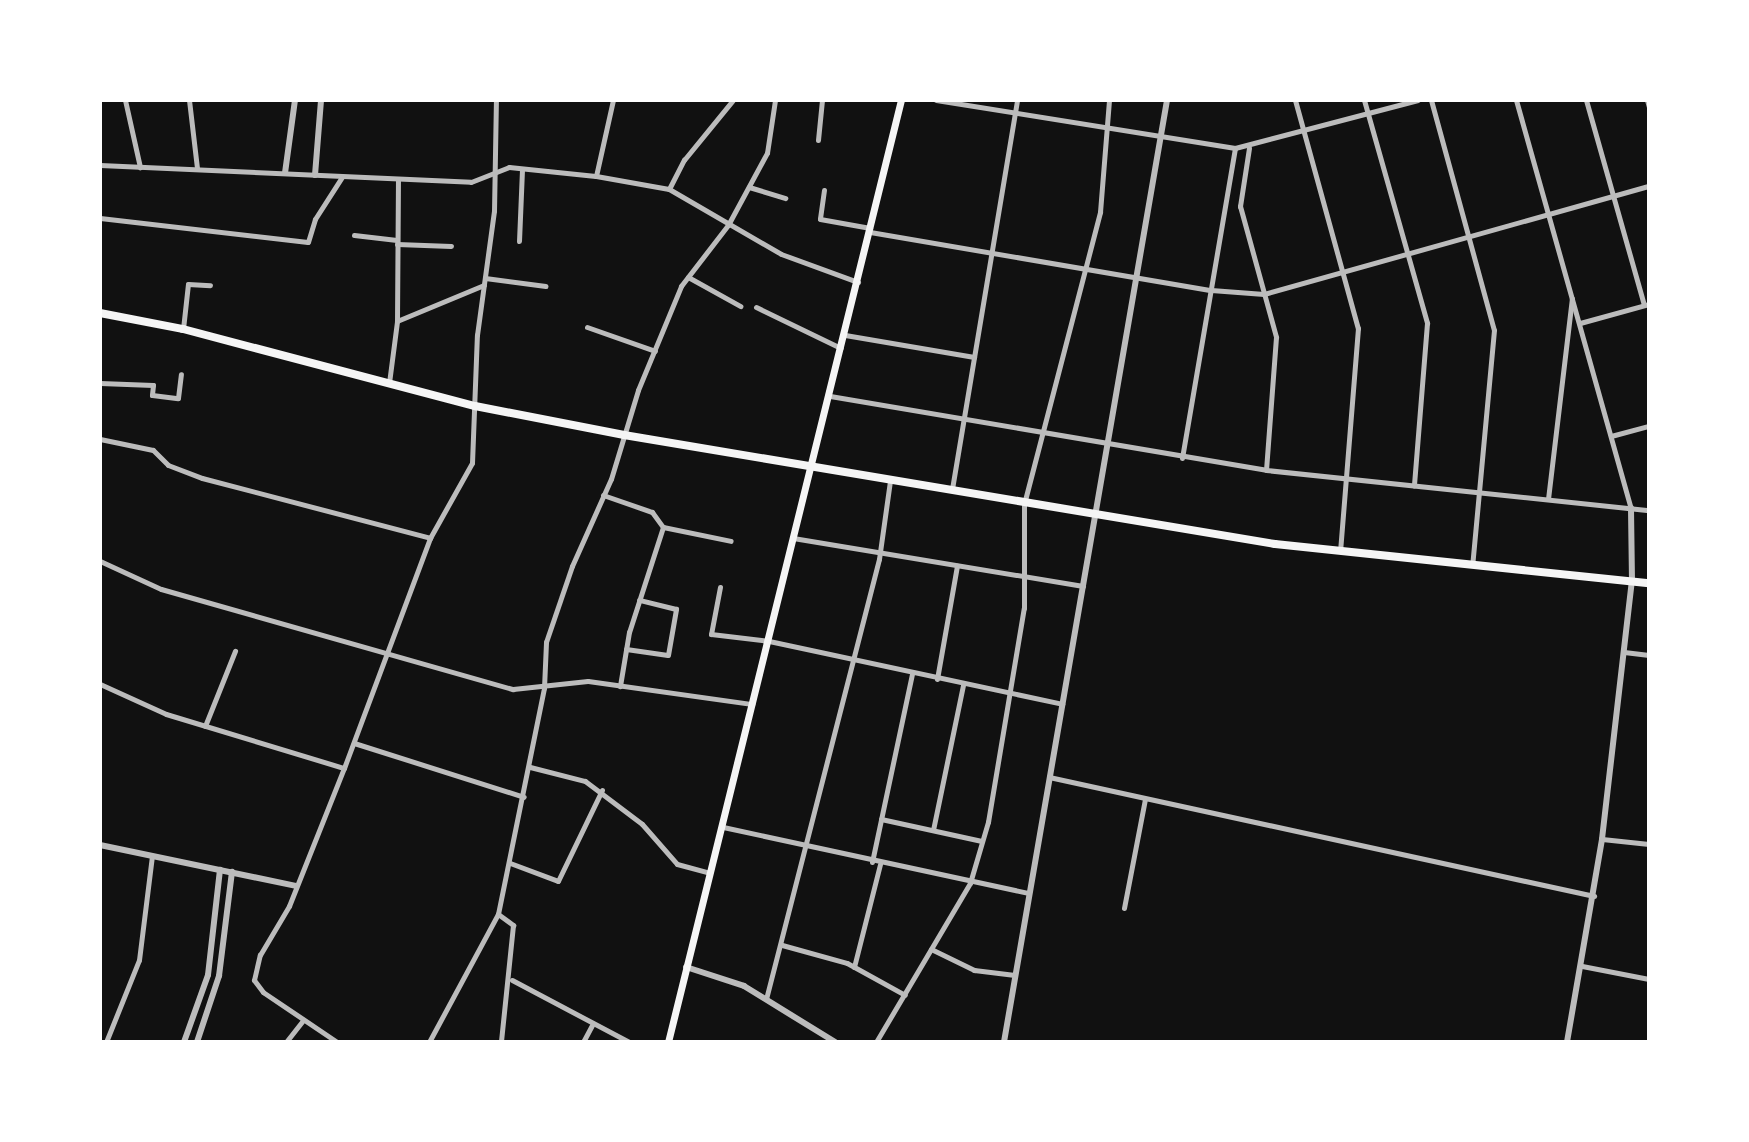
<!DOCTYPE html>
<style>
body{margin:0}
#map{position:relative;width:1749px;height:1142px;overflow:hidden;background:#111;font-family:Montserrat,sans-serif}
div>[style]{position:absolute}
.minor>*{height:5px;margin:-2.5px;padding:0 2.5px;transform-origin:2.5px;border-radius:2.5px;background:#bcbcbc}
.tertiary>*{height:6px;margin:-3px;padding:0 3px;transform-origin:3px;border-radius:3px;background:#bcbcbc}
.secondary>*{height:7px;margin:-3.5px;padding:0 3.5px;transform-origin:3.5px;border-radius:3.5px;background:#f5f5f5}
.trunk>*{height:8px;margin:-4px;padding:0 4px;transform-origin:4px;border-radius:4px;background:#f5f5f5}
span{translate:-50% -50%;white-space:nowrap;text-align:center;line-height:1.15;-webkit-text-stroke:6px #fff;paint-order:stroke}
.frame{position:absolute;inset:0;border:102px solid #fff;pointer-events:none}
</style>
<div id="map">
<div class="minor">
<div style="left:125px;top:100px;width:69px;rotate:77.4deg"></div>
<div style="left:189px;top:100px;width:68px;rotate:83.3deg"></div>
<div style="left:936px;top:100px;width:303px;rotate:9.1deg"></div>
<div style="left:1235px;top:148px;width:189px;rotate:-14.7deg"></div>
<div style="left:1295px;top:100px;width:237px;rotate:74.6deg"></div>
<div style="left:1358px;top:328px;width:224px;rotate:94.6deg"></div>
<div style="left:1364px;top:100px;width:232px;rotate:74.2deg"></div>
<div style="left:1427px;top:323px;width:163px;rotate:94.6deg"></div>
<div style="left:1431px;top:100px;width:238px;rotate:74.7deg"></div>
<div style="left:1494px;top:330px;width:236px;rotate:95.3deg"></div>
<div style="left:1516px;top:100px;width:424px;rotate:74.3deg"></div>
<div style="left:1586px;top:100px;width:213px;rotate:74.2deg"></div>
<div style="left:1647px;top:100px;width:7px;rotate:74deg"></div>
<div style="left:818px;top:140px;width:40px;rotate:-84.3deg"></div>
<div style="left:1249px;top:148px;width:59px;rotate:98.8deg"></div>
<div style="left:1240px;top:206px;width:136px;rotate:74.6deg"></div>
<div style="left:1276px;top:337px;width:133px;rotate:94.3deg"></div>
<div style="left:100px;top:165px;width:371px;rotate:2.6deg"></div>
<div style="left:471px;top:182px;width:41px;rotate:-21.5deg"></div>
<div style="left:509px;top:167px;width:87px;rotate:5.9deg"></div>
<div style="left:596px;top:176px;width:74px;rotate:10.1deg"></div>
<div style="left:669px;top:189px;width:129px;rotate:30.1deg"></div>
<div style="left:781px;top:254px;width:82px;rotate:20deg"></div>
<div style="left:596px;top:176px;width:78px;rotate:-77.4deg"></div>
<div style="left:749px;top:187px;width:38px;rotate:17deg"></div>
<div style="left:669px;top:189px;width:33px;rotate:-63deg"></div>
<div style="left:684px;top:160px;width:77px;rotate:-50.8deg"></div>
<div style="left:824px;top:190px;width:29px;rotate:98deg"></div>
<div style="left:820px;top:219px;width:51px;rotate:10.2deg"></div>
<div style="left:100px;top:218px;width:209px;rotate:6.6deg"></div>
<div style="left:308px;top:242px;width:24px;rotate:-73deg"></div>
<div style="left:315px;top:219px;width:50px;rotate:-57.3deg"></div>
<div style="left:870px;top:232px;width:346px;rotate:9.7deg"></div>
<div style="left:1211px;top:290px;width:53px;rotate:4.3deg"></div>
<div style="left:1264px;top:294px;width:400px;rotate:-15.7deg"></div>
<div style="left:354px;top:235px;width:43px;rotate:6.6deg"></div>
<div style="left:519px;top:241px;width:72px;rotate:-87.6deg"></div>
<div style="left:397px;top:244px;width:54px;rotate:2.1deg"></div>
<div style="left:688px;top:277px;width:60px;rotate:29.1deg"></div>
<div style="left:485px;top:278px;width:61px;rotate:7.6deg"></div>
<div style="left:756px;top:307px;width:94px;rotate:25.8deg"></div>
<div style="left:397px;top:321px;width:94px;rotate:-22.5deg"></div>
<div style="left:1580px;top:323px;width:72px;rotate:-15.4deg"></div>
<div style="left:587px;top:327px;width:72px;rotate:19.4deg"></div>
<div style="left:183px;top:329px;width:45px;rotate:-83.7deg"></div>
<div style="left:188px;top:284px;width:22px;rotate:3deg"></div>
<div style="left:845px;top:335px;width:131px;rotate:9.7deg"></div>
<div style="left:100px;top:383px;width:53px;rotate:2.2deg"></div>
<div style="left:153px;top:385px;width:10px;rotate:96deg"></div>
<div style="left:152px;top:395px;width:26px;rotate:7deg"></div>
<div style="left:178px;top:398px;width:24px;rotate:-83deg"></div>
<div style="left:389px;top:383px;width:63px;rotate:-82.6deg"></div>
<div style="left:397px;top:321px;width:142px;rotate:-89.6deg"></div>
<div style="left:830px;top:396px;width:442px;rotate:9.6deg"></div>
<div style="left:1266px;top:470px;width:385px;rotate:6deg"></div>
<div style="left:1611px;top:436px;width:39px;rotate:-15deg"></div>
<div style="left:100px;top:439px;width:54px;rotate:11.7deg"></div>
<div style="left:153px;top:450px;width:21px;rotate:45deg"></div>
<div style="left:168px;top:465px;width:36px;rotate:21deg"></div>
<div style="left:202px;top:478px;width:236px;rotate:14.7deg"></div>
<div style="left:1182px;top:458px;width:314px;rotate:-80.3deg"></div>
<div style="left:952px;top:489px;width:394px;rotate:-80.5deg"></div>
<div style="left:603px;top:495px;width:52px;rotate:19.1deg"></div>
<div style="left:652px;top:512px;width:19px;rotate:54deg"></div>
<div style="left:663px;top:527px;width:110px;rotate:107.9deg"></div>
<div style="left:629px;top:632px;width:55px;rotate:99.5deg"></div>
<div style="left:1548px;top:499px;width:202px;rotate:-83.2deg"></div>
<div style="left:663px;top:527px;width:69px;rotate:11.6deg"></div>
<div style="left:793px;top:538px;width:294px;rotate:9.4deg"></div>
<div style="left:100px;top:561px;width:67px;rotate:24.7deg"></div>
<div style="left:161px;top:589px;width:366px;rotate:15.9deg"></div>
<div style="left:513px;top:689px;width:75px;rotate:-6.1deg"></div>
<div style="left:588px;top:681px;width:166px;rotate:8deg"></div>
<div style="left:720px;top:587px;width:48px;rotate:100.8deg"></div>
<div style="left:711px;top:634px;width:58px;rotate:6.9deg"></div>
<div style="left:769px;top:641px;width:300px;rotate:12.1deg"></div>
<div style="left:626px;top:649px;width:42px;rotate:8.1deg"></div>
<div style="left:668px;top:655px;width:47px;rotate:-80.1deg"></div>
<div style="left:676px;top:609px;width:38px;rotate:-166deg"></div>
<div style="left:1624px;top:652px;width:25px;rotate:7deg"></div>
<div style="left:937px;top:679px;width:115px;rotate:-80deg"></div>
<div style="left:100px;top:684px;width:72px;rotate:24.4deg"></div>
<div style="left:166px;top:714px;width:186px;rotate:16.9deg"></div>
<div style="left:205px;top:726px;width:81px;rotate:-68.2deg"></div>
<div style="left:354px;top:743px;width:178px;rotate:17.6deg"></div>
<div style="left:530px;top:767px;width:57px;rotate:14.3deg"></div>
<div style="left:585px;top:781px;width:71px;rotate:37deg"></div>
<div style="left:642px;top:824px;width:53px;rotate:48.8deg"></div>
<div style="left:677px;top:864px;width:34px;rotate:15deg"></div>
<div style="left:1049px;top:777px;width:558px;rotate:12.32deg"></div>
<div style="left:881px;top:819px;width:103px;rotate:12.3deg"></div>
<div style="left:723px;top:827px;width:313px;rotate:12.2deg"></div>
<div style="left:933px;top:830px;width:148px;rotate:-78.3deg"></div>
<div style="left:1602px;top:839px;width:47px;rotate:6.1deg"></div>
<div style="left:872px;top:862px;width:192px;rotate:-78deg"></div>
<div style="left:510px;top:863px;width:51px;rotate:20.6deg"></div>
<div style="left:558px;top:881px;width:101px;rotate:-64.2deg"></div>
<div style="left:1124px;top:908px;width:111px;rotate:-79.1deg"></div>
<div style="left:498px;top:914px;width:19px;rotate:36deg"></div>
<div style="left:513px;top:925px;width:118px;rotate:95.9deg"></div>
<div style="left:782px;top:945px;width:67px;rotate:15.5deg"></div>
<div style="left:847px;top:963px;width:66px;rotate:28.9deg"></div>
<div style="left:931px;top:949px;width:48px;rotate:26deg"></div>
<div style="left:974px;top:970px;width:41px;rotate:7deg"></div>
<div style="left:1582px;top:966px;width:68px;rotate:11deg"></div>
<div style="left:854px;top:967px;width:106px;rotate:-75.8deg"></div>
<div style="left:512px;top:980px;width:132px;rotate:27.9deg"></div>
<div style="left:766px;top:999px;width:454px;rotate:-75.6deg"></div>
<div style="left:879px;top:559px;width:79px;rotate:-82deg"></div>
<div style="left:106px;top:1042px;width:88px;rotate:-68.1deg"></div>
<div style="left:139px;top:960px;width:105px;rotate:-82.9deg"></div>
<div style="left:286px;top:1042px;width:28px;rotate:-52deg"></div>
<div style="left:337px;top:1042px;width:89px;rotate:-146deg"></div>
<div style="left:263px;top:992px;width:15px;rotate:-127deg"></div>
<div style="left:254px;top:980px;width:26px;rotate:-77deg"></div>
<div style="left:260px;top:955px;width:57px;rotate:-59.4deg"></div>
<div style="left:289px;top:906px;width:149px;rotate:-68.3deg"></div>
<div style="left:344px;top:768px;width:246px;rotate:-69.5deg"></div>
<div style="left:430px;top:538px;width:86px;rotate:-60.8deg"></div>
<div style="left:472px;top:463px;width:128px;rotate:-87.8deg"></div>
<div style="left:477px;top:335px;width:125px;rotate:-82.2deg"></div>
<div style="left:494px;top:211px;width:111px;rotate:-89deg"></div>
<div style="left:429px;top:1042px;width:145px;rotate:-61.7deg"></div>
<div style="left:498px;top:914px;width:231px;rotate:-78.5deg"></div>
<div style="left:544px;top:688px;width:46px;rotate:-87.5deg"></div>
<div style="left:546px;top:642px;width:80px;rotate:-71.1deg"></div>
<div style="left:572px;top:566px;width:95px;rotate:-65.9deg"></div>
<div style="left:611px;top:479px;width:93px;rotate:-73.1deg"></div>
<div style="left:638px;top:390px;width:113px;rotate:-67.5deg"></div>
<div style="left:681px;top:286px;width:77px;rotate:-52.4deg"></div>
<div style="left:728px;top:225px;width:82px;rotate:-61.6deg"></div>
<div style="left:767px;top:153px;width:54px;rotate:-81.4deg"></div>
<div style="left:583px;top:1042px;width:21px;rotate:-62deg"></div>
<div style="left:876px;top:1042px;width:185px;rotate:-59.4deg"></div>
<div style="left:970px;top:883px;width:64px;rotate:-73.6deg"></div>
<div style="left:988px;top:822px;width:217px;rotate:-80.5deg"></div>
<div style="left:1024px;top:608px;width:104px;rotate:-90deg"></div>
<div style="left:1024px;top:504px;width:302px;rotate:-75.4deg"></div>
<div style="left:1100px;top:212px;width:112px;rotate:-85.4deg"></div>
<div style="left:1649px;top:1042px;width:2px;rotate:-90deg"></div>
</div>
<div class="tertiary">
<div style="left:285px;top:173px;width:74px;rotate:-82.2deg"></div>
<div style="left:315px;top:175px;width:75px;rotate:-85.4deg"></div>
<div style="left:100px;top:845px;width:200px;rotate:11.8deg"></div>
<div style="left:686px;top:967px;width:61px;rotate:18.1deg"></div>
<div style="left:744px;top:986px;width:107px;rotate:31.6deg"></div>
<div style="left:184px;top:1042px;width:71px;rotate:-70.3deg"></div>
<div style="left:208px;top:975px;width:106px;rotate:-83.5deg"></div>
<div style="left:197px;top:1042px;width:70px;rotate:-71.6deg"></div>
<div style="left:219px;top:976px;width:105px;rotate:-82.9deg"></div>
<div style="left:1004px;top:1042px;width:956px;rotate:-80.18deg"></div>
<div style="left:1567px;top:1042px;width:206px;rotate:-80.2deg"></div>
<div style="left:1602px;top:839px;width:260px;rotate:-83.4deg"></div>
<div style="left:1632px;top:581px;width:73px;rotate:-90.8deg"></div>
</div>
<div class="secondary">
<div style="left:668px;top:1042px;width:970px;rotate:-76.11deg"></div>
</div>
<div class="trunk">
<div style="left:100px;top:313px;width:85px;rotate:10.9deg"></div>
<div style="left:183px;top:329px;width:302px;rotate:14.8deg"></div>
<div style="left:475px;top:406px;width:152px;rotate:11deg"></div>
<div style="left:624px;top:435px;width:660px;rotate:9.51deg"></div>
<div style="left:1275px;top:544px;width:376px;rotate:6deg"></div>
</div>
<div class="frame"></div>
</div>
